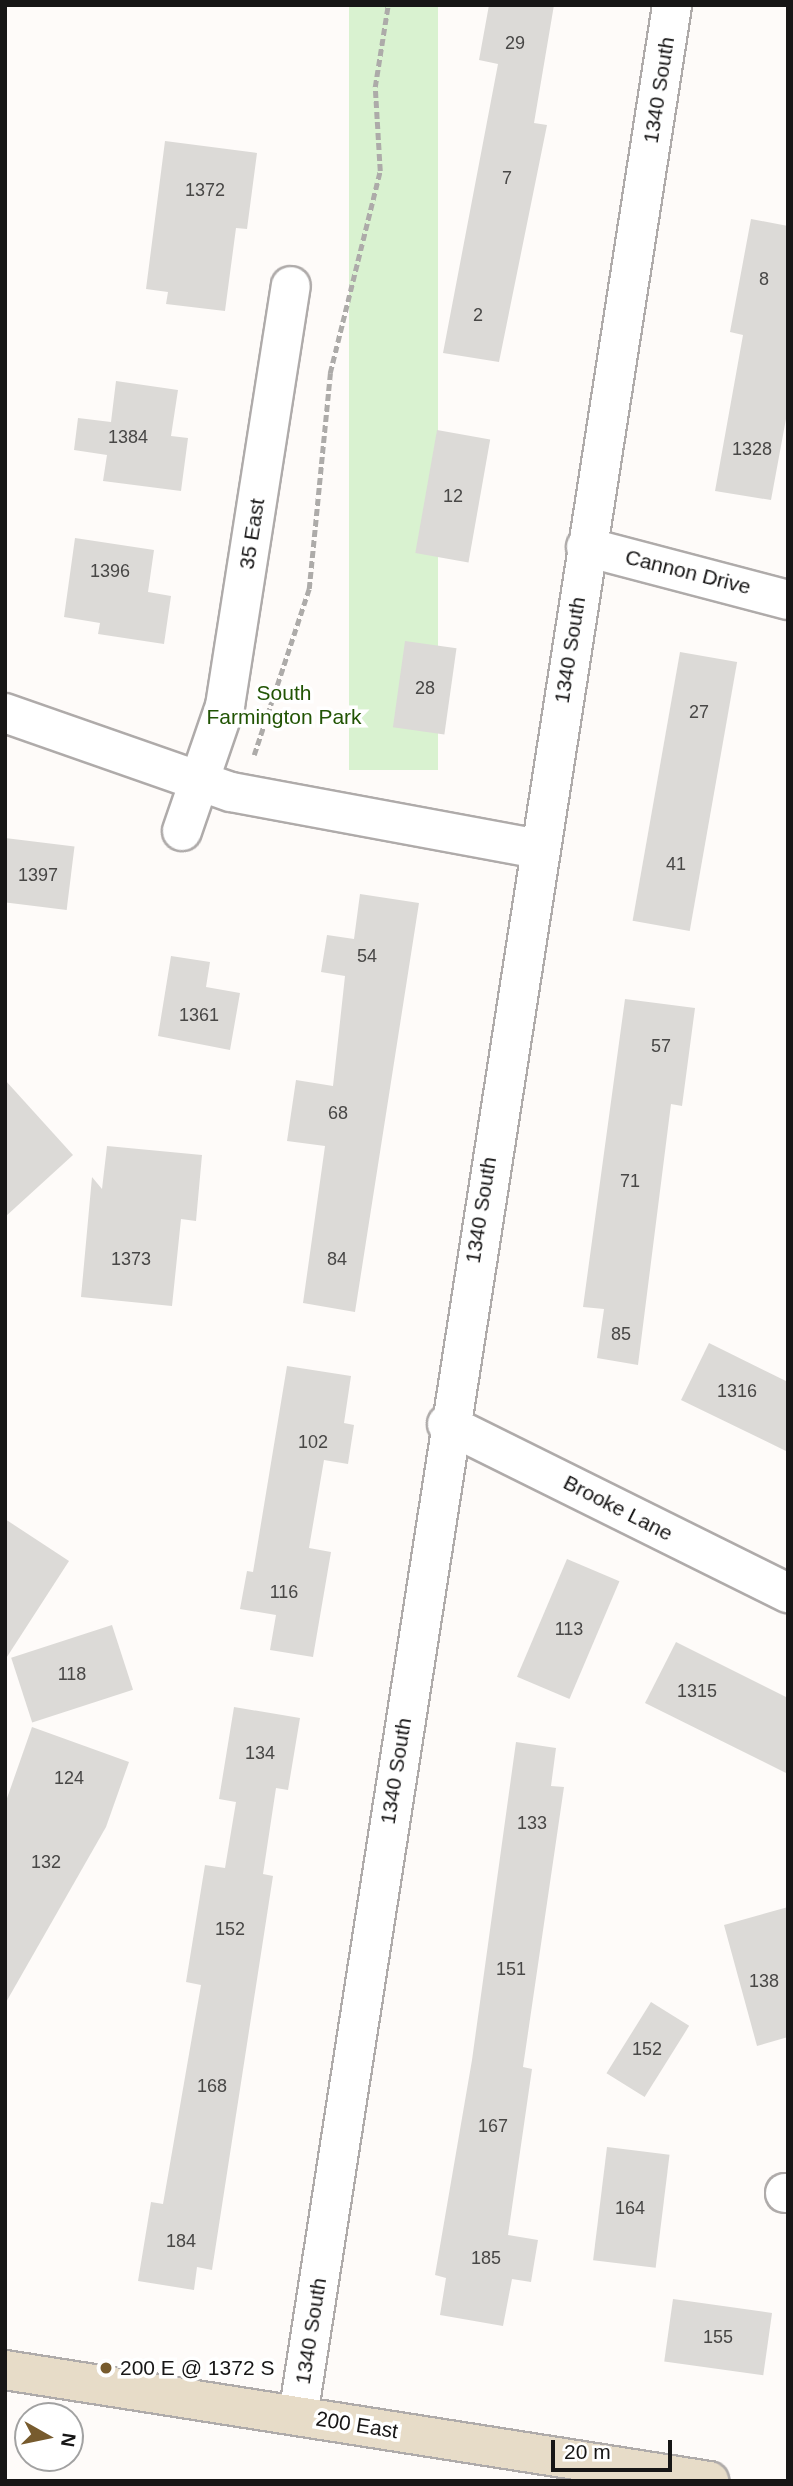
<!DOCTYPE html>
<style>
body{margin:0}
#map{position:relative;width:793px;height:2486px;overflow:hidden;background:#fefbf9;font-family:Arial,sans-serif}
div>[style]{position:absolute}
.green>*{inset:0;background:#d9f2d0;transform-origin:0 0}
.building>*{inset:0;background:#dcdad7;transform-origin:0 0}
.path>*{height:4.5px;margin-top:-2.25px;transform-origin:0;background:repeating-linear-gradient(90deg,#adaba9 0 7px,transparent 0 10.5px)}
.roads{filter:drop-shadow(2px 0 #afabaa) drop-shadow(-2px 0 #afabaa) drop-shadow(0 2px #afabaa) drop-shadow(0 -2px #afabaa)}
.street>*{height:38px;margin:-19px;padding:0 19px;transform-origin:19px;border-radius:19px;background:#fff}
.secondary>*{height:38px;margin:-19px;padding:0 19px;transform-origin:19px;border-radius:19px;background:#e7dcc8}
.dots>*{width:19px;height:19px;translate:-50% -50%;box-sizing:border-box;border:4px solid #fff;border-radius:50%}
span{translate:-50% -50%;white-space:nowrap;text-align:center;line-height:1.15;-webkit-text-stroke:7px #fff;paint-order:stroke}
.number-label{font-size:18px;color:#484746}
.number-label span{-webkit-text-stroke-width:0}
.street-label{font-size:21px;color:#171616}
.park-label{font-size:21px;color:#215404}
.poi-label{font-size:21px;color:#171616}
.left{translate:0 -50%;text-align:left}
.frame{position:absolute;inset:0;border:7px solid #171616;pointer-events:none}
.north{position:absolute;left:14px;top:2402px;width:70px;height:70px;box-sizing:border-box;background:#fff;border:2px solid #a2a2a2;border-radius:50%;rotate:99deg;font-size:19px;font-weight:700;line-height:28px;text-align:center;color:#171616}
.north::after{content:'';display:block;margin:auto;width:24px;height:32px;background:#775b2e;clip-path:polygon(50% 0,100% 100%,50% 72%,0 100%)}
.scale{position:absolute;left:551px;top:2440px;width:121px;height:32px;box-sizing:border-box;border:4px solid #171616;border-top:0;padding-left:9px;font-size:21px;line-height:24px;white-space:nowrap;color:#171616;-webkit-text-stroke:5px #fff;paint-order:stroke}
</style>
<div id="map">
<div class="green">
<div style="left:349px;top:5px;width:89px;height:765px"></div>
</div>
<div class="building">
<div style="clip-path:polygon(489px 5px,554px 5px,534px 123px,547px 125px,499px 362px,443px 353px,498px 64px,479px 60px)"></div>
<div style="clip-path:polygon(165px 141px,257px 153px,247px 229px,236px 228px,225px 311px,166px 304px,168px 292px,146px 289px)"></div>
<div style="clip-path:polygon(751px 219px,788px 226px,788px 408px,771px 500px,715px 491px,743px 335px,730px 332px)"></div>
<div style="clip-path:polygon(116px 381px,178px 390px,171px 436px,188px 438px,181px 491px,103px 481px,107px 455px,74px 450px,78px 418px,111px 422px)"></div>
<div style="left:437px;top:430px;width:54px;height:125px;rotate:10deg"></div>
<div style="clip-path:polygon(75px 538px,154px 550px,148px 592px,171px 596px,164px 644px,98px 634px,100px 623px,64px 617px)"></div>
<div style="left:405px;top:641px;width:52px;height:87px;rotate:8deg"></div>
<div style="left:680px;top:652px;width:58px;height:273px;rotate:10deg"></div>
<div style="left:5px;top:838px;width:70px;height:64px;rotate:7deg"></div>
<div style="clip-path:polygon(360px 894px,419px 903px,355px 1312px,303px 1303px,325px 1146px,287px 1141px,296px 1080px,333px 1086px,345px 976px,321px 972px,327px 935px,354px 939px)"></div>
<div style="clip-path:polygon(171px 956px,210px 962px,206px 987px,240px 993px,230px 1050px,158px 1036px)"></div>
<div style="clip-path:polygon(625px 999px,695px 1008px,682px 1106px,671px 1104px,638px 1365px,597px 1358px,604px 1309px,583px 1307px)"></div>
<div style="clip-path:polygon(5px 1080px,73px 1155px,5px 1217px)"></div>
<div style="clip-path:polygon(107px 1146px,202px 1155px,196px 1221px,181px 1219px,172px 1306px,81px 1297px,92px 1177px,102px 1189px)"></div>
<div style="clip-path:polygon(709px 1343px,788px 1382px,788px 1452px,681px 1400px)"></div>
<div style="clip-path:polygon(287px 1366px,351px 1376px,344px 1423px,354px 1425px,348px 1464px,324px 1460px,309px 1548px,331px 1552px,313px 1657px,270px 1650px,276px 1615px,240px 1609px,247px 1571px,253px 1572px)"></div>
<div style="clip-path:polygon(5px 1519px,69px 1561px,5px 1660px)"></div>
<div style="left:567px;top:1559px;width:57px;height:128px;rotate:23deg"></div>
<div style="left:112px;top:1625px;width:68px;height:106px;rotate:72deg"></div>
<div style="clip-path:polygon(676px 1642px,788px 1698px,788px 1774px,645px 1703px)"></div>
<div style="clip-path:polygon(234px 1707px,300px 1718px,288px 1790px,276px 1788px,263px 1874px,273px 1876px,212px 2270px,197px 2267px,194px 2290px,138px 2281px,151px 2202px,163px 2204px,201px 1985px,186px 1982px,205px 1865px,225px 1868px,236px 1802px,219px 1799px)"></div>
<div style="clip-path:polygon(32px 1727px,129px 1762px,106px 1827px,5px 2004px,5px 1804px)"></div>
<div style="clip-path:polygon(516px 1742px,556px 1748px,551px 1786px,564px 1787px,523px 2067px,532px 2069px,508px 2235px,538px 2240px,531px 2282px,512px 2279px,503px 2326px,440px 2315px,446px 2278px,435px 2275px,472px 2060px)"></div>
<div style="clip-path:polygon(788px 1907px,788px 2037px,757px 2046px,724px 1925px)"></div>
<div style="left:651px;top:2002px;width:45px;height:84px;rotate:32deg"></div>
<div style="left:607px;top:2147px;width:63px;height:114px;rotate:7deg"></div>
<div style="left:673px;top:2299px;width:100px;height:63px;rotate:8deg"></div>
</div>
<div class="path">
<div style="left:254px;top:755px;width:175px;rotate:-71.7deg"></div>
<div style="left:309px;top:589px;width:217px;rotate:-84.4deg"></div>
<div style="left:330px;top:373px;width:208px;rotate:-76.1deg"></div>
<div style="left:380px;top:171px;width:84px;rotate:-93.4deg"></div>
<div style="left:375px;top:87px;width:83px;rotate:-81deg"></div>
</div>
<div class="roads">
<div class="street">
<div style="left:586px;top:547px;width:209px;rotate:14.7deg"></div>
<div style="left:5px;top:713px;width:239px;rotate:19.3deg"></div>
<div style="left:231px;top:792px;width:313px;rotate:10.5deg"></div>
<div style="left:182px;top:831px;width:132px;rotate:-71deg"></div>
<div style="left:225px;top:706px;width:425px;rotate:-81.1deg"></div>
<div style="left:447px;top:1424px;width:381px;rotate:26.4deg"></div>
<div style="left:785px;top:2193px;width:3px"></div>
<div style="left:298px;top:2416px;width:2440px;rotate:-81.18deg"></div>
</div>
<div class="secondary">
<div style="left:5px;top:2370px;width:713px;rotate:8.96deg"></div>
</div>
</div>
<div class="dots">
<div style="left:106px;top:2368px;background:#775b2e"></div>
</div>
<div class="number-label">
<span style="left:515px;top:43px">29</span>
<span style="left:507px;top:178px">7</span>
<span style="left:205px;top:190px">1372</span>
<span style="left:764px;top:279px">8</span>
<span style="left:478px;top:315px">2</span>
<span style="left:128px;top:437px">1384</span>
<span style="left:752px;top:449px">1328</span>
<span style="left:453px;top:496px">12</span>
<span style="left:110px;top:571px">1396</span>
<span style="left:425px;top:688px">28</span>
<span style="left:699px;top:712px">27</span>
<span style="left:676px;top:864px">41</span>
<span style="left:38px;top:875px">1397</span>
<span style="left:367px;top:956px">54</span>
<span style="left:199px;top:1015px">1361</span>
<span style="left:661px;top:1046px">57</span>
<span style="left:338px;top:1113px">68</span>
<span style="left:630px;top:1181px">71</span>
<span style="left:131px;top:1259px">1373</span>
<span style="left:337px;top:1259px">84</span>
<span style="left:621px;top:1334px">85</span>
<span style="left:737px;top:1391px">1316</span>
<span style="left:313px;top:1442px">102</span>
<span style="left:284px;top:1592px">116</span>
<span style="left:569px;top:1629px">113</span>
<span style="left:72px;top:1674px">118</span>
<span style="left:697px;top:1691px">1315</span>
<span style="left:260px;top:1753px">134</span>
<span style="left:69px;top:1778px">124</span>
<span style="left:532px;top:1823px">133</span>
<span style="left:46px;top:1862px">132</span>
<span style="left:230px;top:1929px">152</span>
<span style="left:511px;top:1969px">151</span>
<span style="left:764px;top:1981px">138</span>
<span style="left:647px;top:2049px">152</span>
<span style="left:212px;top:2086px">168</span>
<span style="left:493px;top:2126px">167</span>
<span style="left:630px;top:2208px">164</span>
<span style="left:181px;top:2241px">184</span>
<span style="left:486px;top:2258px">185</span>
<span style="left:718px;top:2337px">155</span>
</div>
<div class="street-label">
<span style="left:659px;top:90px;rotate:-81deg">1340 South</span>
<span style="left:252px;top:534px;rotate:-81deg">35 East</span>
<span style="left:688px;top:572px;rotate:14deg">Cannon Drive</span>
<span style="left:570px;top:650px;rotate:-81deg">1340 South</span>
<span style="left:481px;top:1210px;rotate:-81deg">1340 South</span>
<span style="left:618px;top:1508px;rotate:27deg">Brooke Lane</span>
<span style="left:396px;top:1771px;rotate:-81deg">1340 South</span>
<span style="left:311px;top:2331px;rotate:-81deg">1340 South</span>
<span style="left:357px;top:2425px;rotate:9deg">200 East</span>
</div>
<div class="park-label">
<span style="left:284px;top:705px">South<br>Farmington Park</span>
</div>
<div class="poi-label">
<span class="left" style="left:120px;top:2368px">200 E @ 1372 S</span>
</div>
<div class="frame"></div>
<div class="north">N</div>
<div class="scale">20 m</div>
</div>
